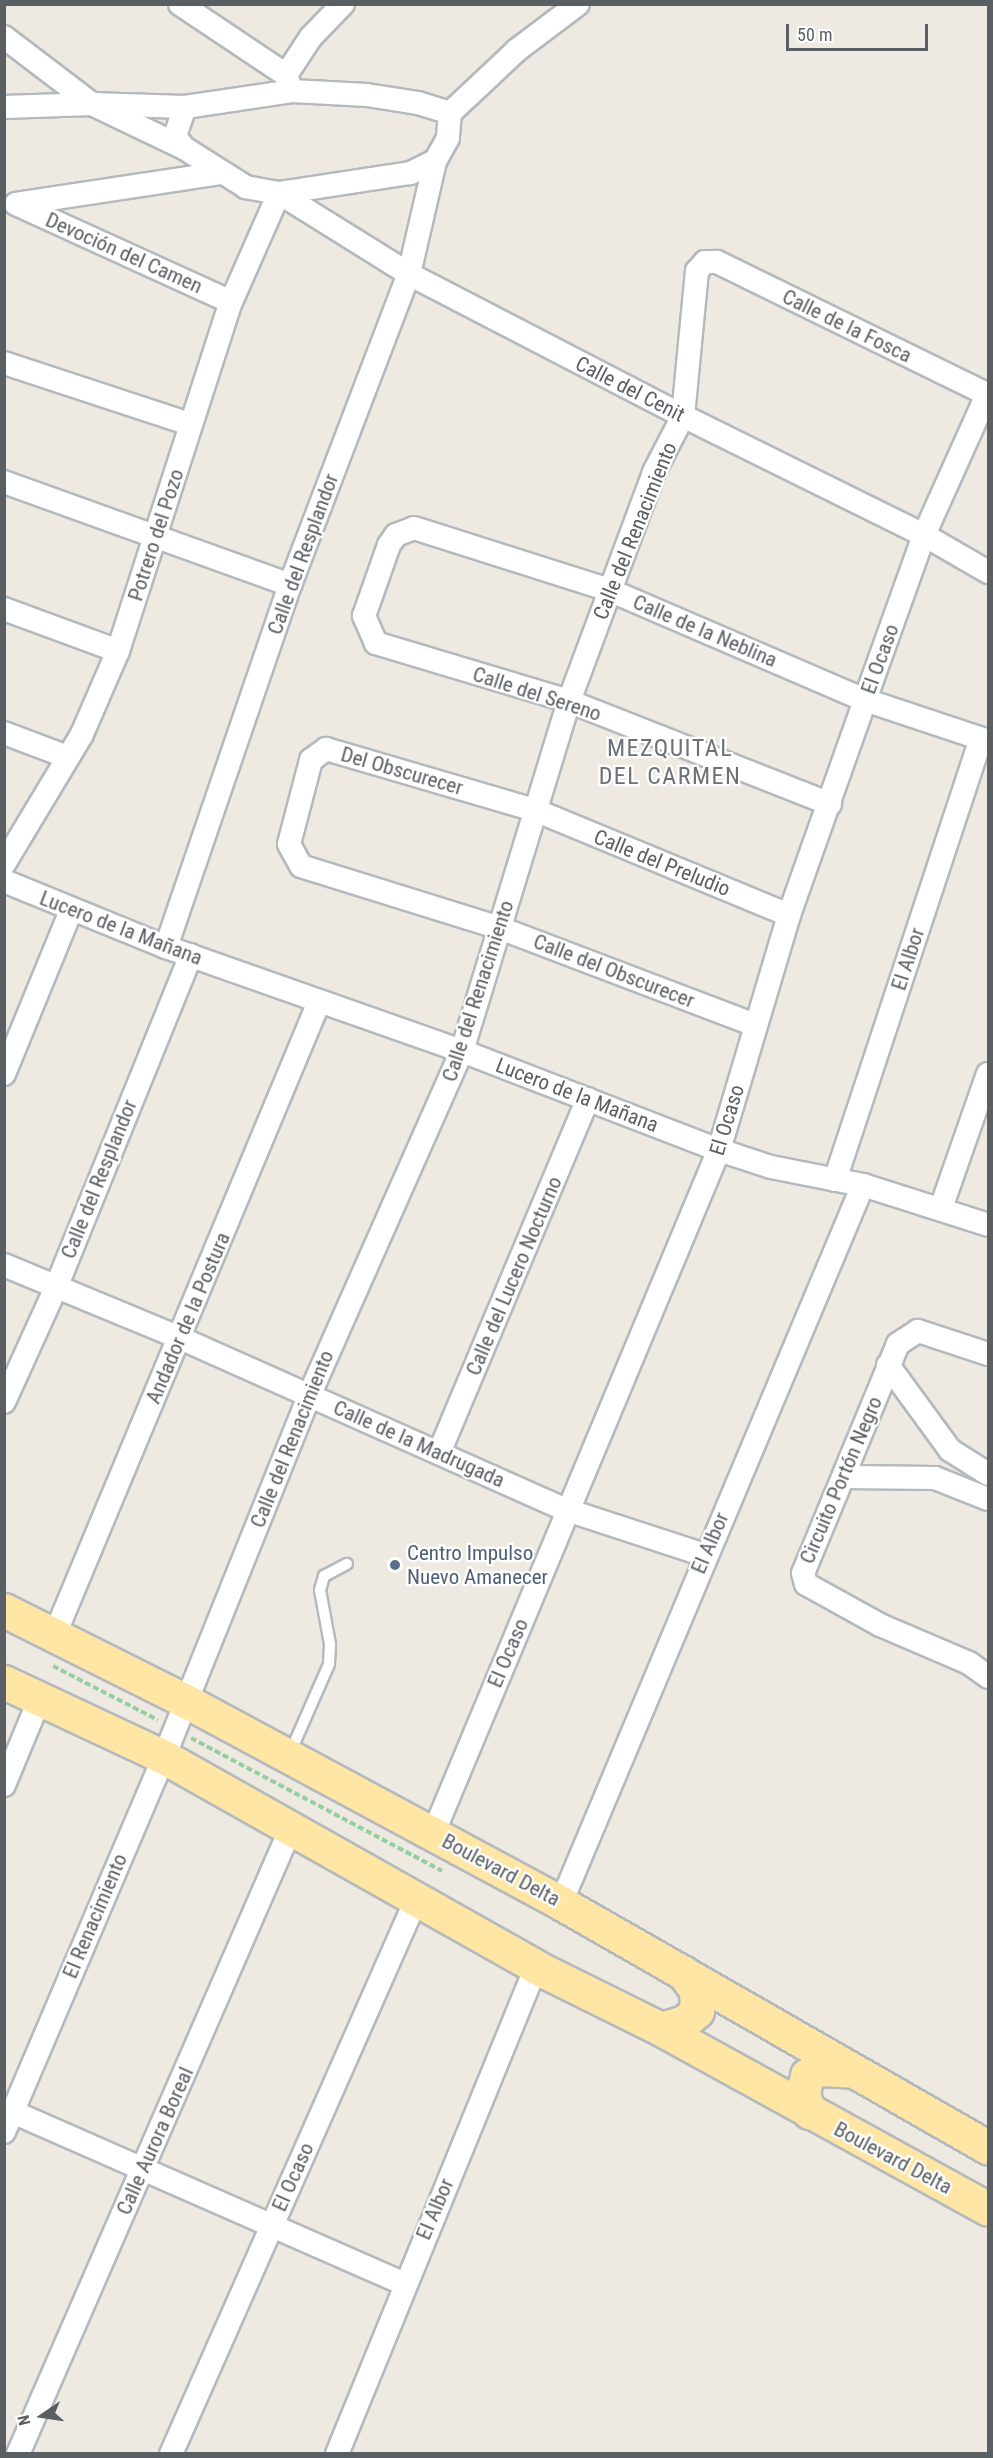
<!DOCTYPE html>
<meta charset="utf-8">
<style>
body{margin:0}
#map{position:relative;width:993px;height:2458px;overflow:hidden;background:#eeeae1;font-family:"Roboto Condensed",sans-serif}
div>[style]{position:absolute}
.path>*{height:4px;margin-top:-2px;transform-origin:0;background:repeating-linear-gradient(90deg,#96cf9e 0 6px,transparent 0 9px)}
.roads{filter:drop-shadow(2px 0 #b4b9bd) drop-shadow(-2px 0 #b4b9bd) drop-shadow(0 2px #b4b9bd) drop-shadow(0 -2px #b4b9bd)}
.service>*{height:10px;margin:-5px;padding:0 5px;transform-origin:5px;border-radius:5px;background:#fff}
.minor>*{height:22px;margin:-11px;padding:0 11px;transform-origin:11px;border-radius:11px;background:#fff}
.primary>*{height:33px;margin:-16.5px;padding:0 16.5px;transform-origin:16.5px;border-radius:16.5px;background:#ffe6a5}
.dots>*{width:16px;height:16px;translate:-50% -50%;box-sizing:border-box;border:3px solid #fff;border-radius:50%}
span{translate:-50% -50%;white-space:nowrap;text-align:center;line-height:1.15;-webkit-text-stroke:4.5px #fff;paint-order:stroke}
.street-label{font-size:21px;color:#5a5f64}
.service-label{font-size:21px;color:#4e5e75}
.left{translate:0 -50%;text-align:left}
.quarter-label{font-size:24px;color:#6b7176;letter-spacing:1.5px}
.frame{position:absolute;inset:0;border:6px solid #5a5f64;pointer-events:none}
.north{position:absolute;left:12px;top:2386px;width:60px;height:60px;-webkit-text-stroke:4px #fff;paint-order:stroke;rotate:257deg;font-size:16px;font-weight:700;line-height:24px;text-align:center;color:#5a5f64}
.north::after{content:'';display:block;margin:auto;width:21px;height:27px;background:#5a5f64;clip-path:polygon(50% 0,100% 100%,50% 72%,0 100%)}
.scale{position:absolute;left:786px;top:24px;width:142px;height:27px;box-sizing:border-box;border:3px solid #5a5f64;border-top:0;padding-left:8px;font-size:18px;line-height:21px;white-space:nowrap;color:#5a5f64;-webkit-text-stroke:4px #fff;paint-order:stroke}
</style>
<div id="map">
<div class="path">
<div style="left:53px;top:1666px;width:118px;rotate:27.2deg"></div>
<div style="left:191px;top:1738px;width:284px;rotate:27.9deg"></div>
</div>
<div class="roads">
<div class="service">
<div style="left:290px;top:1753px;width:97px;rotate:-66.3deg"></div>
<div style="left:329px;top:1664px;width:20px;rotate:-87deg"></div>
<div style="left:330px;top:1644px;width:55px;rotate:-100.5deg"></div>
<div style="left:320px;top:1590px;width:15px;rotate:-74deg"></div>
<div style="left:324px;top:1576px;width:26px;rotate:-28deg"></div>
</div>
<div class="minor">
<div style="left:180px;top:4px;width:128px;rotate:33.8deg"></div>
<div style="left:4px;top:37px;width:111px;rotate:37.3deg"></div>
<div style="left:92px;top:104px;width:102px;rotate:25.6deg"></div>
<div style="left:291px;top:89px;width:15px;rotate:-110deg"></div>
<div style="left:286px;top:75px;width:45px;rotate:-56.7deg"></div>
<div style="left:311px;top:37px;width:46px;rotate:-45.9deg"></div>
<div style="left:4px;top:107px;width:88px;rotate:-2deg"></div>
<div style="left:92px;top:104px;width:93px;rotate:1.8deg"></div>
<div style="left:185px;top:107px;width:108px;rotate:-8.5deg"></div>
<div style="left:292px;top:91px;width:75px;rotate:3.1deg"></div>
<div style="left:367px;top:95px;width:52px;rotate:8.9deg"></div>
<div style="left:418px;top:103px;width:34px;rotate:17deg"></div>
<div style="left:450px;top:113px;width:25px;rotate:95deg"></div>
<div style="left:448px;top:138px;width:26px;rotate:119deg"></div>
<div style="left:435px;top:161px;width:28px;rotate:154deg"></div>
<div style="left:410px;top:173px;width:133px;rotate:171.3deg"></div>
<div style="left:279px;top:193px;width:34px;rotate:-170deg"></div>
<div style="left:246px;top:187px;width:73px;rotate:-147.8deg"></div>
<div style="left:184px;top:148px;width:15px;rotate:-127deg"></div>
<div style="left:175px;top:136px;width:31px;rotate:-71deg"></div>
<div style="left:450px;top:113px;width:92px;rotate:-43.2deg"></div>
<div style="left:517px;top:50px;width:76px;rotate:-37deg"></div>
<div style="left:279px;top:193px;width:153px;rotate:31.9deg"></div>
<div style="left:409px;top:274px;width:309px;rotate:27.4deg"></div>
<div style="left:683px;top:416px;width:269px;rotate:26.3deg"></div>
<div style="left:924px;top:535px;width:74px;rotate:30deg"></div>
<div style="left:16px;top:204px;width:236px;rotate:24.5deg"></div>
<div style="left:16px;top:204px;width:208px;rotate:-8.6deg"></div>
<div style="left:4px;top:363px;width:196px;rotate:18.2deg"></div>
<div style="left:4px;top:482px;width:304px;rotate:19.8deg"></div>
<div style="left:4px;top:609px;width:121px;rotate:20.2deg"></div>
<div style="left:4px;top:733px;width:68px;rotate:20.6deg"></div>
<div style="left:830px;top:804px;width:281px;rotate:-158.5deg"></div>
<div style="left:569px;top:701px;width:202px;rotate:-163.3deg"></div>
<div style="left:376px;top:643px;width:30px;rotate:-114deg"></div>
<div style="left:364px;top:616px;width:75px;rotate:-70.6deg"></div>
<div style="left:389px;top:545px;width:12px;rotate:-55deg"></div>
<div style="left:396px;top:535px;width:19px;rotate:-21deg"></div>
<div style="left:414px;top:528px;width:205px;rotate:17.6deg"></div>
<div style="left:609px;top:590px;width:279px;rotate:23.3deg"></div>
<div style="left:865px;top:700px;width:130px;rotate:18.4deg"></div>
<div style="left:4px;top:864px;width:152px;rotate:-59deg"></div>
<div style="left:82px;top:734px;width:90px;rotate:-66.6deg"></div>
<div style="left:118px;top:651px;width:367px;rotate:-72.1deg"></div>
<div style="left:231px;top:302px;width:119px;rotate:-66.2deg"></div>
<div style="left:4px;top:881px;width:175px;rotate:22.2deg"></div>
<div style="left:166px;top:947px;width:314px;rotate:19.4deg"></div>
<div style="left:462px;top:1051px;width:275px;rotate:21.1deg"></div>
<div style="left:719px;top:1150px;width:55px;rotate:18.1deg"></div>
<div style="left:771px;top:1167px;width:94px;rotate:11.1deg"></div>
<div style="left:863px;top:1185px;width:131px;rotate:17.7deg"></div>
<div style="left:166px;top:947px;width:383px;rotate:-71.1deg"></div>
<div style="left:290px;top:585px;width:333px;rotate:-69.1deg"></div>
<div style="left:409px;top:274px;width:116px;rotate:-77deg"></div>
<div style="left:755px;top:1025px;width:273px;rotate:-159.2deg"></div>
<div style="left:500px;top:928px;width:208px;rotate:-162.7deg"></div>
<div style="left:301px;top:866px;width:25px;rotate:-119deg"></div>
<div style="left:289px;top:844px;width:87px;rotate:-75.3deg"></div>
<div style="left:311px;top:760px;width:19px;rotate:-36deg"></div>
<div style="left:326px;top:749px;width:218px;rotate:16.3deg"></div>
<div style="left:535px;top:810px;width:275px;rotate:22.5deg"></div>
<div style="left:4px;top:1074px;width:176px;rotate:-67.7deg"></div>
<div style="left:835px;top:1180px;width:465px;rotate:-71.7deg"></div>
<div style="left:941px;top:1208px;width:142px;rotate:-70.7deg"></div>
<div style="left:4px;top:1265px;width:191px;rotate:22.5deg"></div>
<div style="left:180px;top:1338px;width:424px;rotate:24deg"></div>
<div style="left:567px;top:1510px;width:145px;rotate:18.1deg"></div>
<div style="left:988px;top:1354px;width:74px;rotate:-161.8deg"></div>
<div style="left:918px;top:1331px;width:24px;rotate:147deg"></div>
<div style="left:898px;top:1344px;width:248px;rotate:112.5deg"></div>
<div style="left:803px;top:1573px;width:11px;rotate:75deg"></div>
<div style="left:806px;top:1584px;width:85px;rotate:29deg"></div>
<div style="left:880px;top:1625px;width:97px;rotate:23.1deg"></div>
<div style="left:969px;top:1663px;width:24px;rotate:36deg"></div>
<div style="left:888px;top:1365px;width:105px;rotate:53.9deg"></div>
<div style="left:950px;top:1450px;width:45px;rotate:32.3deg"></div>
<div style="left:4px;top:1402px;width:128px;rotate:-65.6deg"></div>
<div style="left:57px;top:1285px;width:356px;rotate:-67.9deg"></div>
<div style="left:439px;top:1453px;width:384px;rotate:-67.2deg"></div>
<div style="left:846px;top:1477px;width:89px;rotate:0.6deg"></div>
<div style="left:935px;top:1478px;width:57px;rotate:21.6deg"></div>
<div style="left:55px;top:1634px;width:685px;rotate:-67.33deg"></div>
<div style="left:4px;top:1785px;width:94px;rotate:-67.5deg"></div>
<div style="left:433px;top:1834px;width:741px;rotate:-67.31deg"></div>
<div style="left:719px;top:1150px;width:245px;rotate:-73.4deg"></div>
<div style="left:789px;top:915px;width:228px;rotate:-70.5deg"></div>
<div style="left:865px;top:700px;width:175px;rotate:-70.3deg"></div>
<div style="left:924px;top:535px;width:154px;rotate:-65.8deg"></div>
<div style="left:561px;top:1903px;width:779px;rotate:-67.19deg"></div>
<div style="left:13px;top:2112px;width:427px;rotate:23.7deg"></div>
<div style="left:4px;top:2132px;width:408px;rotate:-66.9deg"></div>
<div style="left:164px;top:1757px;width:389px;rotate:-68.1deg"></div>
<div style="left:309px;top:1396px;width:377px;rotate:-66.1deg"></div>
<div style="left:462px;top:1051px;width:366px;rotate:-73deg"></div>
<div style="left:569px;top:701px;width:244px;rotate:-69.6deg"></div>
<div style="left:654px;top:472px;width:63px;rotate:-62.6deg"></div>
<div style="left:683px;top:416px;width:146px;rotate:-84.5deg"></div>
<div style="left:697px;top:271px;width:12px;rotate:-48deg"></div>
<div style="left:705px;top:262px;width:12px"></div>
<div style="left:717px;top:262px;width:302px;rotate:26.1deg"></div>
<div style="left:18px;top:2454px;width:683px;rotate:-66.44deg"></div>
<div style="left:171px;top:2454px;width:606px;rotate:-66.14deg"></div>
<div style="left:337px;top:2454px;width:526px;rotate:-67.77deg"></div>
</div>
<div class="primary">
<div style="left:4px;top:1610px;width:203px;rotate:26.6deg"></div>
<div style="left:186px;top:1701px;width:426px;rotate:28.3deg"></div>
<div style="left:561px;top:1903px;width:492px;rotate:29.8deg"></div>
<div style="left:4px;top:1682px;width:177px;rotate:25.1deg"></div>
<div style="left:164px;top:1757px;width:427px;rotate:29.4deg"></div>
<div style="left:536px;top:1967px;width:140px;rotate:26.4deg"></div>
<div style="left:661px;top:2029px;width:373px;rotate:28.8deg"></div>
<div style="left:661px;top:2029px;width:24px;rotate:-17deg"></div>
<div style="left:684px;top:2022px;width:17px;rotate:-40deg"></div>
<div style="left:697px;top:2011px;width:21px;rotate:-93deg"></div>
<div style="left:696px;top:1990px;width:22px;rotate:-126deg"></div>
<div style="left:809px;top:2112px;width:20px;rotate:-108deg"></div>
<div style="left:803px;top:2093px;width:18px;rotate:-77deg"></div>
<div style="left:807px;top:2075px;width:14px;rotate:-25deg"></div>
<div style="left:820px;top:2069px;width:33px;rotate:3deg"></div>
</div>
</div>
<div class="dots">
<div style="left:395px;top:1565px;background:#5c6f8a"></div>
</div>
<div class="street-label">
<span style="left:124px;top:253px;rotate:24deg">Devoción del Camen</span>
<span style="left:847px;top:326px;rotate:26deg">Calle de la Fosca</span>
<span style="left:630px;top:389px;rotate:27deg">Calle del Cenit</span>
<span style="left:635px;top:531px;rotate:-68deg">Calle del Renacimiento</span>
<span style="left:156px;top:535px;rotate:-72deg">Potrero del Pozo</span>
<span style="left:303px;top:554px;rotate:-70deg">Calle del Resplandor</span>
<span style="left:705px;top:631px;rotate:23deg">Calle de la Neblina</span>
<span style="left:880px;top:659px;rotate:-70deg">El Ocaso</span>
<span style="left:537px;top:694px;rotate:18deg">Calle del Sereno</span>
<span style="left:402px;top:771px;rotate:16deg">Del Obscurecer</span>
<span style="left:662px;top:863px;rotate:22deg">Calle del Preludio</span>
<span style="left:121px;top:928px;rotate:21deg">Lucero de la Mañana</span>
<span style="left:908px;top:959px;rotate:-72deg">El Albor</span>
<span style="left:614px;top:971px;rotate:21deg">Calle del Obscurecer</span>
<span style="left:478px;top:991px;rotate:-72deg">Calle del Renacimiento</span>
<span style="left:577px;top:1095px;rotate:21deg">Lucero de la Mañana</span>
<span style="left:727px;top:1120px;rotate:-73deg">El Ocaso</span>
<span style="left:99px;top:1179px;rotate:-68deg">Calle del Resplandor</span>
<span style="left:514px;top:1276px;rotate:-67deg">Calle del Lucero Nocturno</span>
<span style="left:188px;top:1318px;rotate:-67deg">Andador de la Postura</span>
<span style="left:292px;top:1439px;rotate:-68deg">Calle del Renacimiento</span>
<span style="left:419px;top:1444px;rotate:24deg">Calle de la Madrugada</span>
<span style="left:841px;top:1480px;rotate:-67deg">Circuito Portón Negro</span>
<span style="left:710px;top:1543px;rotate:-67deg">El Albor</span>
<span style="left:508px;top:1653px;rotate:-67deg">El Ocaso</span>
<span style="left:501px;top:1870px;rotate:28deg">Boulevard Delta</span>
<span style="left:95px;top:1916px;rotate:-67deg">El Renacimiento</span>
<span style="left:155px;top:2141px;rotate:-66deg">Calle Aurora Boreal</span>
<span style="left:893px;top:2158px;rotate:28deg">Boulevard Delta</span>
<span style="left:293px;top:2177px;rotate:-66deg">El Ocaso</span>
<span style="left:435px;top:2209px;rotate:-67deg">El Albor</span>
</div>
<div class="service-label">
<span class="left" style="left:407px;top:1565px">Centro Impulso<br>Nuevo Amanecer</span>
</div>
<div class="quarter-label">
<span style="left:670px;top:763px">MEZQUITAL<br>DEL CARMEN</span>
</div>
<div class="frame"></div>
<div class="north">N</div>
<div class="scale">50 m</div>
</div>
